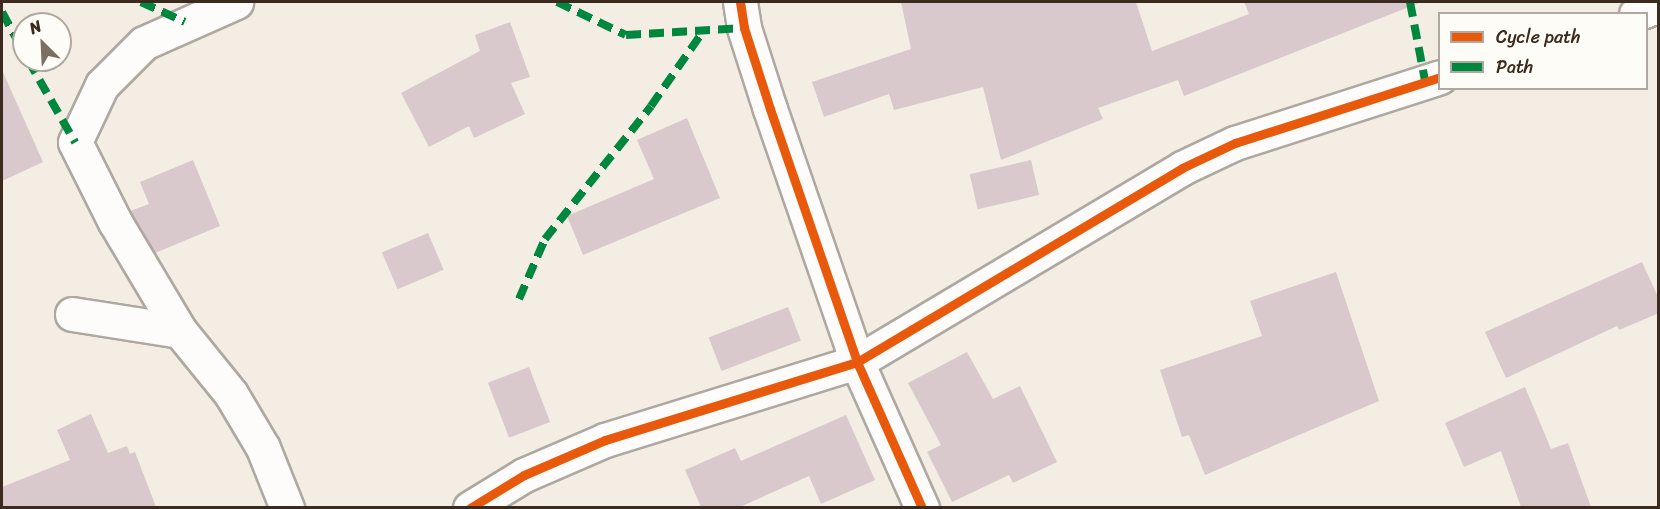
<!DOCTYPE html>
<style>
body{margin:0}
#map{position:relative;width:1660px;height:509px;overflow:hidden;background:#f3ede4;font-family:Sriracha,sans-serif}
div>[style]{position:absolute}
.building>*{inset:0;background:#d9c9cc;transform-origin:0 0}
.roads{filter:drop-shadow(2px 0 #aea8a1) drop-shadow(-2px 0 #aea8a1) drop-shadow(0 2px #aea8a1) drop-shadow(0 -2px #aea8a1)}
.street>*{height:33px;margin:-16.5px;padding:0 16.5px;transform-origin:16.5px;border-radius:16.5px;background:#fdfcfb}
.quiet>*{height:8px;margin-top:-4px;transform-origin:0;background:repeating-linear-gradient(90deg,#00873e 0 15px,transparent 0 23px)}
.cycleway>*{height:9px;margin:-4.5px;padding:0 4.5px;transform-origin:4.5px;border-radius:4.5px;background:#e8590c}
span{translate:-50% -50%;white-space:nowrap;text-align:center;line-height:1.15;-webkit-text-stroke:6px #fdfcf7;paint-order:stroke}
.frame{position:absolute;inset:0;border:3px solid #3b2a1e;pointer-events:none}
.legend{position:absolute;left:1438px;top:12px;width:210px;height:78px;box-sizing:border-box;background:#fdfcf7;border:2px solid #afa8a0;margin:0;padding:8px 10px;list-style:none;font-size:18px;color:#3b2a1e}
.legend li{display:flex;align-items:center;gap:12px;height:30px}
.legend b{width:30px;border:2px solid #afa8a0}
.north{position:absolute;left:12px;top:12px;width:60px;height:60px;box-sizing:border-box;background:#fdfcf7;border:2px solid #afa8a0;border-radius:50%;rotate:336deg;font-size:16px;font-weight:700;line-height:24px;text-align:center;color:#3b2a1e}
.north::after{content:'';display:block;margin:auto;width:21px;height:27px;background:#7b6e63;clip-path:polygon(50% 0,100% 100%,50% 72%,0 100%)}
</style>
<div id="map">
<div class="building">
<div style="clip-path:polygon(901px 2px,1136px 2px,1152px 51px,1249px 14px,1244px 2px,1419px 3px,1184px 96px,1178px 80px,1098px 108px,1103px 119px,1001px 160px,983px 87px,894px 110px,889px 94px,824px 117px,812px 82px,911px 49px)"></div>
<div style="clip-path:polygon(510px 22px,530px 77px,511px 83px,525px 114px,474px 138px,469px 126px,429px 147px,401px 93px,480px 51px,475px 35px)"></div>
<div style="clip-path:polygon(2px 70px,43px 162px,2px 181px)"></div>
<div style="clip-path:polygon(687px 118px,720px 198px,583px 255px,567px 216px,654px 179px,637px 140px)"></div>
<div style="clip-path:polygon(193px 160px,220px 226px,155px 253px,130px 211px,149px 204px,140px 182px)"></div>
<div style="left:1031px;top:160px;width:36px;height:63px;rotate:77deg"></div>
<div style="left:428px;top:233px;width:40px;height:50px;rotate:67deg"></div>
<div style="clip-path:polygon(1642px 262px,1659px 299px,1659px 313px,1619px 330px,1617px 326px,1506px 378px,1485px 332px)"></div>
<div style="clip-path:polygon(1336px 272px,1379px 401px,1205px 475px,1189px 435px,1182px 437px,1160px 370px,1262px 336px,1250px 301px)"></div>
<div style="left:788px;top:307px;width:36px;height:85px;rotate:69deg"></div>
<div style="clip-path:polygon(967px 352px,993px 399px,1020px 386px,1057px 462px,1013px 483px,1009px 475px,952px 502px,927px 452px,941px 445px,908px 383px)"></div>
<div style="left:529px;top:367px;width:59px;height:44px;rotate:69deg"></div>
<div style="clip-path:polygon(1525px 387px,1551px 449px,1568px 443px,1591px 507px,1521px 507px,1501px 451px,1464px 467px,1445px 423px)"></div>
<div style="clip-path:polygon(91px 414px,108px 453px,127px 446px,130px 454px,135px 452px,156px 507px,2px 507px,2px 487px,70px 460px,57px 430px)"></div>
<div style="clip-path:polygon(846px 415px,875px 480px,821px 504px,809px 476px,740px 507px,701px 507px,685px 470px,735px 448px,741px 461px)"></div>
</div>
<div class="roads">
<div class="street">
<div style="left:740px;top:2px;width:26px;rotate:81deg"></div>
<div style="left:744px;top:28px;width:85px;rotate:72.2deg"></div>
<div style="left:770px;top:109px;width:268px;rotate:71deg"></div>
<div style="left:857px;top:362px;width:160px;rotate:66deg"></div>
<div style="left:1636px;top:14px;width:23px;rotate:-20deg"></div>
<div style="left:72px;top:314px;width:109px;rotate:8.9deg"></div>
<div style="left:180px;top:331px;width:81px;rotate:51deg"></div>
<div style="left:231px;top:394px;width:63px;rotate:59.3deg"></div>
<div style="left:263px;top:448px;width:65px;rotate:68.2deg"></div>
<div style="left:180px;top:331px;width:127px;rotate:-120.8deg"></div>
<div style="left:115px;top:222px;width:89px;rotate:-116.6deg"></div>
<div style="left:75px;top:142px;width:63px;rotate:-64.7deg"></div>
<div style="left:102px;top:85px;width:59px;rotate:-45deg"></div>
<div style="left:144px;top:43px;width:101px;rotate:-24deg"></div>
<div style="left:470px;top:508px;width:63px;rotate:-31.4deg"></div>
<div style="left:524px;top:475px;width:88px;rotate:-23.4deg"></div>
<div style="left:605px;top:440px;width:264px;rotate:-17.2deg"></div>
<div style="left:857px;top:362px;width:378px;rotate:-30.8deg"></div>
<div style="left:1182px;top:168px;width:59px;rotate:-25.3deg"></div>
<div style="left:1235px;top:143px;width:215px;rotate:-17.8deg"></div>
</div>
</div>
<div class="quiet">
<div style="left:141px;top:2px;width:48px;rotate:24.4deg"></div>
<div style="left:557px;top:2px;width:76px;rotate:25.6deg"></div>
<div style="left:626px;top:35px;width:118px;rotate:-3.4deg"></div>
<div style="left:1410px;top:2px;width:80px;rotate:79.2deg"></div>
<div style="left:2px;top:12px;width:47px;rotate:61.8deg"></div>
<div style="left:28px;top:60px;width:95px;rotate:60.2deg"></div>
<div style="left:519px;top:299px;width:65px;rotate:-66.6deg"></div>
<div style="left:545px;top:239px;width:170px;rotate:-51.4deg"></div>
<div style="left:651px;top:106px;width:93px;rotate:-55.1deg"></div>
</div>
<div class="cycleway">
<div style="left:740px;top:2px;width:26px;rotate:81deg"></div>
<div style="left:744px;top:28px;width:85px;rotate:72.2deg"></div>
<div style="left:770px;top:109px;width:268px;rotate:71deg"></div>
<div style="left:857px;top:362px;width:160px;rotate:66deg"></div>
<div style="left:470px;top:508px;width:63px;rotate:-31.4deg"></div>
<div style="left:524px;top:475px;width:88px;rotate:-23.4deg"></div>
<div style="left:605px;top:440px;width:264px;rotate:-17.2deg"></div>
<div style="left:857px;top:362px;width:378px;rotate:-30.8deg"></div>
<div style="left:1182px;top:168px;width:59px;rotate:-25.3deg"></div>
<div style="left:1235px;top:143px;width:215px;rotate:-17.8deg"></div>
</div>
<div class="frame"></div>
<ul class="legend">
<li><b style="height:8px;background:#e8590c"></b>Cycle path</li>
<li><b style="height:8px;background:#00873e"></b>Path</li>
</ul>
<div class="north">N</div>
</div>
